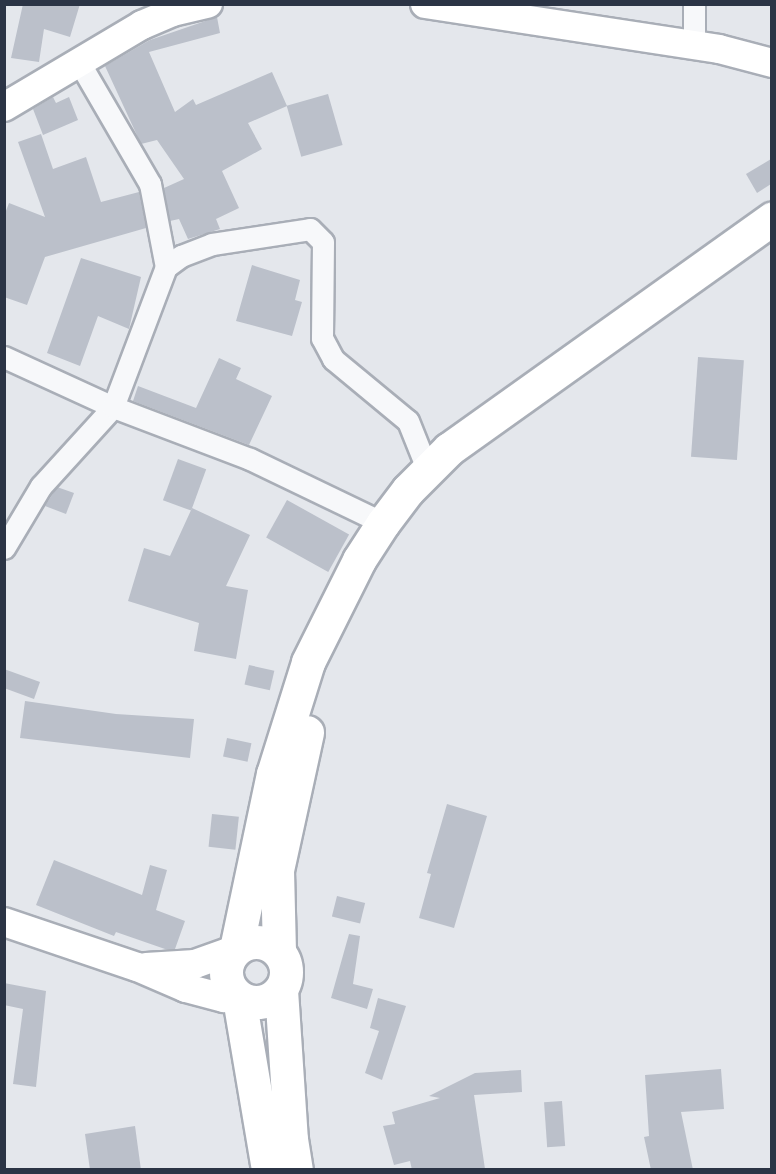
<!DOCTYPE html>
<style>
body{margin:0}
#map{position:relative;width:776px;height:1174px;overflow:hidden;background:#e4e7ec;font-family:"Public Sans",sans-serif}
div>[style]{position:absolute}
.building>*{inset:0;background:#bbc0ca;transform-origin:0 0}
.roads{filter:drop-shadow(2px 0 #a9aeb7) drop-shadow(-2px 0 #a9aeb7) drop-shadow(0 2px #a9aeb7) drop-shadow(0 -2px #a9aeb7)}
.street>*{height:21px;margin:-10.5px;padding:0 10.5px;transform-origin:10.5px;border-radius:10.5px;background:#f7f8fa}
.secondary>*{height:28px;margin:-14px;padding:0 14px;transform-origin:14px;border-radius:14px;background:#fff}
.primary>*{height:33px;margin:-16.5px;padding:0 16.5px;transform-origin:16.5px;border-radius:16.5px;background:#fff}
.primary>.ring{margin:-16.5px;padding:0;box-sizing:content-box;background:none;border:33px solid #fff;border-radius:50%}
span{translate:-50% -50%;white-space:nowrap;text-align:center;line-height:1.15;-webkit-text-stroke:5px #f4f6f9;paint-order:stroke}
.frame{position:absolute;inset:0;border:6px solid #2b3445;pointer-events:none}
</style>
<div id="map">
<div class="building">
<div style="clip-path:polygon(23px 4px,80px 4px,70px 37px,44px 29px,39px 62px,11px 58px)"></div>
<div style="clip-path:polygon(217px 17px,220px 33px,149px 52px,175px 112px,193px 99px,196px 105px,272px 72px,287px 106px,248px 123px,262px 149px,222px 171px,239px 208px,216px 219px,220px 229px,188px 239px,179px 219px,170px 221px,164px 188px,184px 179px,157px 140px,141px 144px,105px 66px,150px 40px)"></div>
<div style="left:328px;top:94px;width:53px;height:43px;rotate:74deg"></div>
<div style="clip-path:polygon(53px 97px,56px 103px,69px 97px,78px 120px,43px 135px,33px 109px)"></div>
<div style="clip-path:polygon(41px 134px,53px 169px,86px 157px,101px 202px,139px 192px,146px 228px,45px 257px,27px 305px,4px 297px,4px 216px,9px 203px,45px 217px,18px 142px)"></div>
<div style="clip-path:polygon(771px 159px,771px 184px,757px 193px,746px 174px)"></div>
<div style="clip-path:polygon(81px 258px,141px 277px,129px 329px,98px 316px,80px 366px,47px 353px)"></div>
<div style="clip-path:polygon(252px 265px,300px 280px,295px 300px,302px 302px,292px 336px,236px 321px)"></div>
<div style="left:698px;top:357px;width:46px;height:100px;rotate:4deg"></div>
<div style="clip-path:polygon(219px 358px,241px 368px,236px 379px,272px 396px,249px 445px,133px 401px,138px 386px,196px 408px)"></div>
<div style="left:178px;top:459px;width:30px;height:44px;rotate:20deg"></div>
<div style="clip-path:polygon(57px 487px,74px 493px,66px 514px,45px 506px)"></div>
<div style="left:287px;top:500px;width:71px;height:43px;rotate:29deg"></div>
<div style="clip-path:polygon(192px 508px,250px 535px,226px 586px,248px 590px,236px 659px,194px 651px,199px 623px,128px 601px,144px 548px,170px 556px)"></div>
<div style="left:249px;top:665px;width:26px;height:20px;rotate:13deg"></div>
<div style="clip-path:polygon(4px 669px,40px 682px,34px 699px,4px 688px)"></div>
<div style="clip-path:polygon(25px 701px,116px 714px,194px 719px,190px 758px,20px 738px)"></div>
<div style="left:227px;top:738px;width:25px;height:19px;rotate:12deg"></div>
<div style="clip-path:polygon(447px 804px,487px 816px,454px 928px,419px 918px,431px 874px,427px 873px)"></div>
<div style="left:212px;top:814px;width:27px;height:33px;rotate:6deg"></div>
<div style="clip-path:polygon(54px 860px,142px 895px,150px 865px,167px 870px,156px 910px,185px 921px,175px 949px,165px 949px,116px 932px,114px 936px,36px 905px)"></div>
<div style="left:337px;top:896px;width:29px;height:21px;rotate:14deg"></div>
<div style="clip-path:polygon(349px 934px,360px 936px,353px 984px,373px 989px,367px 1009px,331px 998px)"></div>
<div style="clip-path:polygon(4px 983px,46px 991px,36px 1087px,13px 1084px,23px 1009px,4px 1005px)"></div>
<div style="clip-path:polygon(378px 998px,406px 1006px,382px 1080px,365px 1073px,379px 1031px,370px 1028px)"></div>
<div style="clip-path:polygon(721px 1069px,724px 1109px,681px 1112px,693px 1170px,651px 1170px,644px 1137px,649px 1136px,645px 1075px)"></div>
<div style="clip-path:polygon(521px 1070px,522px 1092px,474px 1095px,485px 1169px,412px 1170px,410px 1161px,394px 1165px,383px 1126px,395px 1124px,392px 1112px,440px 1098px,429px 1096px,475px 1073px)"></div>
<div style="left:562px;top:1101px;width:45px;height:18px;rotate:86deg"></div>
<div style="clip-path:polygon(135px 1126px,141px 1170px,90px 1170px,85px 1134px)"></div>
</div>
<div class="roads">
<div class="street">
<div style="left:694px;top:4px;width:41px;rotate:90deg"></div>
<div style="left:79px;top:62px;width:141px;rotate:59.8deg"></div>
<div style="left:150px;top:184px;width:85px;rotate:79.1deg"></div>
<div style="left:4px;top:357px;width:120px;rotate:24.6deg"></div>
<div style="left:113px;top:407px;width:107px;rotate:132.3deg"></div>
<div style="left:41px;top:486px;width:72px;rotate:120.8deg"></div>
<div style="left:383px;top:523px;width:148px;rotate:-154.3deg"></div>
<div style="left:250px;top:459px;width:147px;rotate:-159.2deg"></div>
<div style="left:113px;top:407px;width:150px;rotate:-69.3deg"></div>
<div style="left:166px;top:267px;width:19px;rotate:-36deg"></div>
<div style="left:181px;top:256px;width:33px;rotate:-21deg"></div>
<div style="left:212px;top:244px;width:99px;rotate:-8.7deg"></div>
<div style="left:310px;top:229px;width:18px;rotate:45deg"></div>
<div style="left:323px;top:242px;width:96px;rotate:90.6deg"></div>
<div style="left:322px;top:338px;width:24px;rotate:62deg"></div>
<div style="left:333px;top:359px;width:97px;rotate:39.6deg"></div>
<div style="left:408px;top:421px;width:54px;rotate:68.2deg"></div>
</div>
<div class="secondary">
<div style="left:425px;top:4px;width:297px;rotate:8.7deg"></div>
<div style="left:719px;top:49px;width:55px;rotate:14.8deg"></div>
<div style="left:4px;top:107px;width:161px;rotate:-30.7deg"></div>
<div style="left:142px;top:25px;width:33px;rotate:-23deg"></div>
<div style="left:172px;top:12px;width:37px;rotate:-13deg"></div>
<div style="left:4px;top:922px;width:140px;rotate:18.7deg"></div>
<div style="left:137px;top:967px;width:53px;rotate:23.2deg"></div>
<div style="left:186px;top:988px;width:39px;rotate:15deg"></div>
<div style="left:224px;top:998px;width:12px;rotate:-14deg"></div>
<div style="left:146px;top:967px;width:49px;rotate:-3.5deg"></div>
<div style="left:195px;top:964px;width:41px;rotate:-19.7deg"></div>
</div>
<div class="primary">
<div class="ring" style="left:226px;top:942px;width:27px;height:27px"></div>
<div style="left:236px;top:949px;width:179px;rotate:-78.1deg"></div>
<div style="left:273px;top:774px;width:117px;rotate:-72.6deg"></div>
<div style="left:308px;top:662px;width:114px;rotate:-63.4deg"></div>
<div style="left:359px;top:560px;width:44px;rotate:-57deg"></div>
<div style="left:383px;top:523px;width:41px;rotate:-52.9deg"></div>
<div style="left:408px;top:490px;width:58px;rotate:-45deg"></div>
<div style="left:449px;top:449px;width:397px;rotate:-35.5deg"></div>
<div style="left:279px;top:952px;width:82px;rotate:-91.4deg"></div>
<div style="left:277px;top:870px;width:141px;rotate:-77.7deg"></div>
<div style="left:281px;top:990px;width:149px;rotate:86.2deg"></div>
<div style="left:291px;top:1139px;width:31px;rotate:81deg"></div>
<div style="left:239px;top:998px;width:174px;rotate:80.4deg"></div>
</div>
</div>
<div class="frame"></div>
</div>
